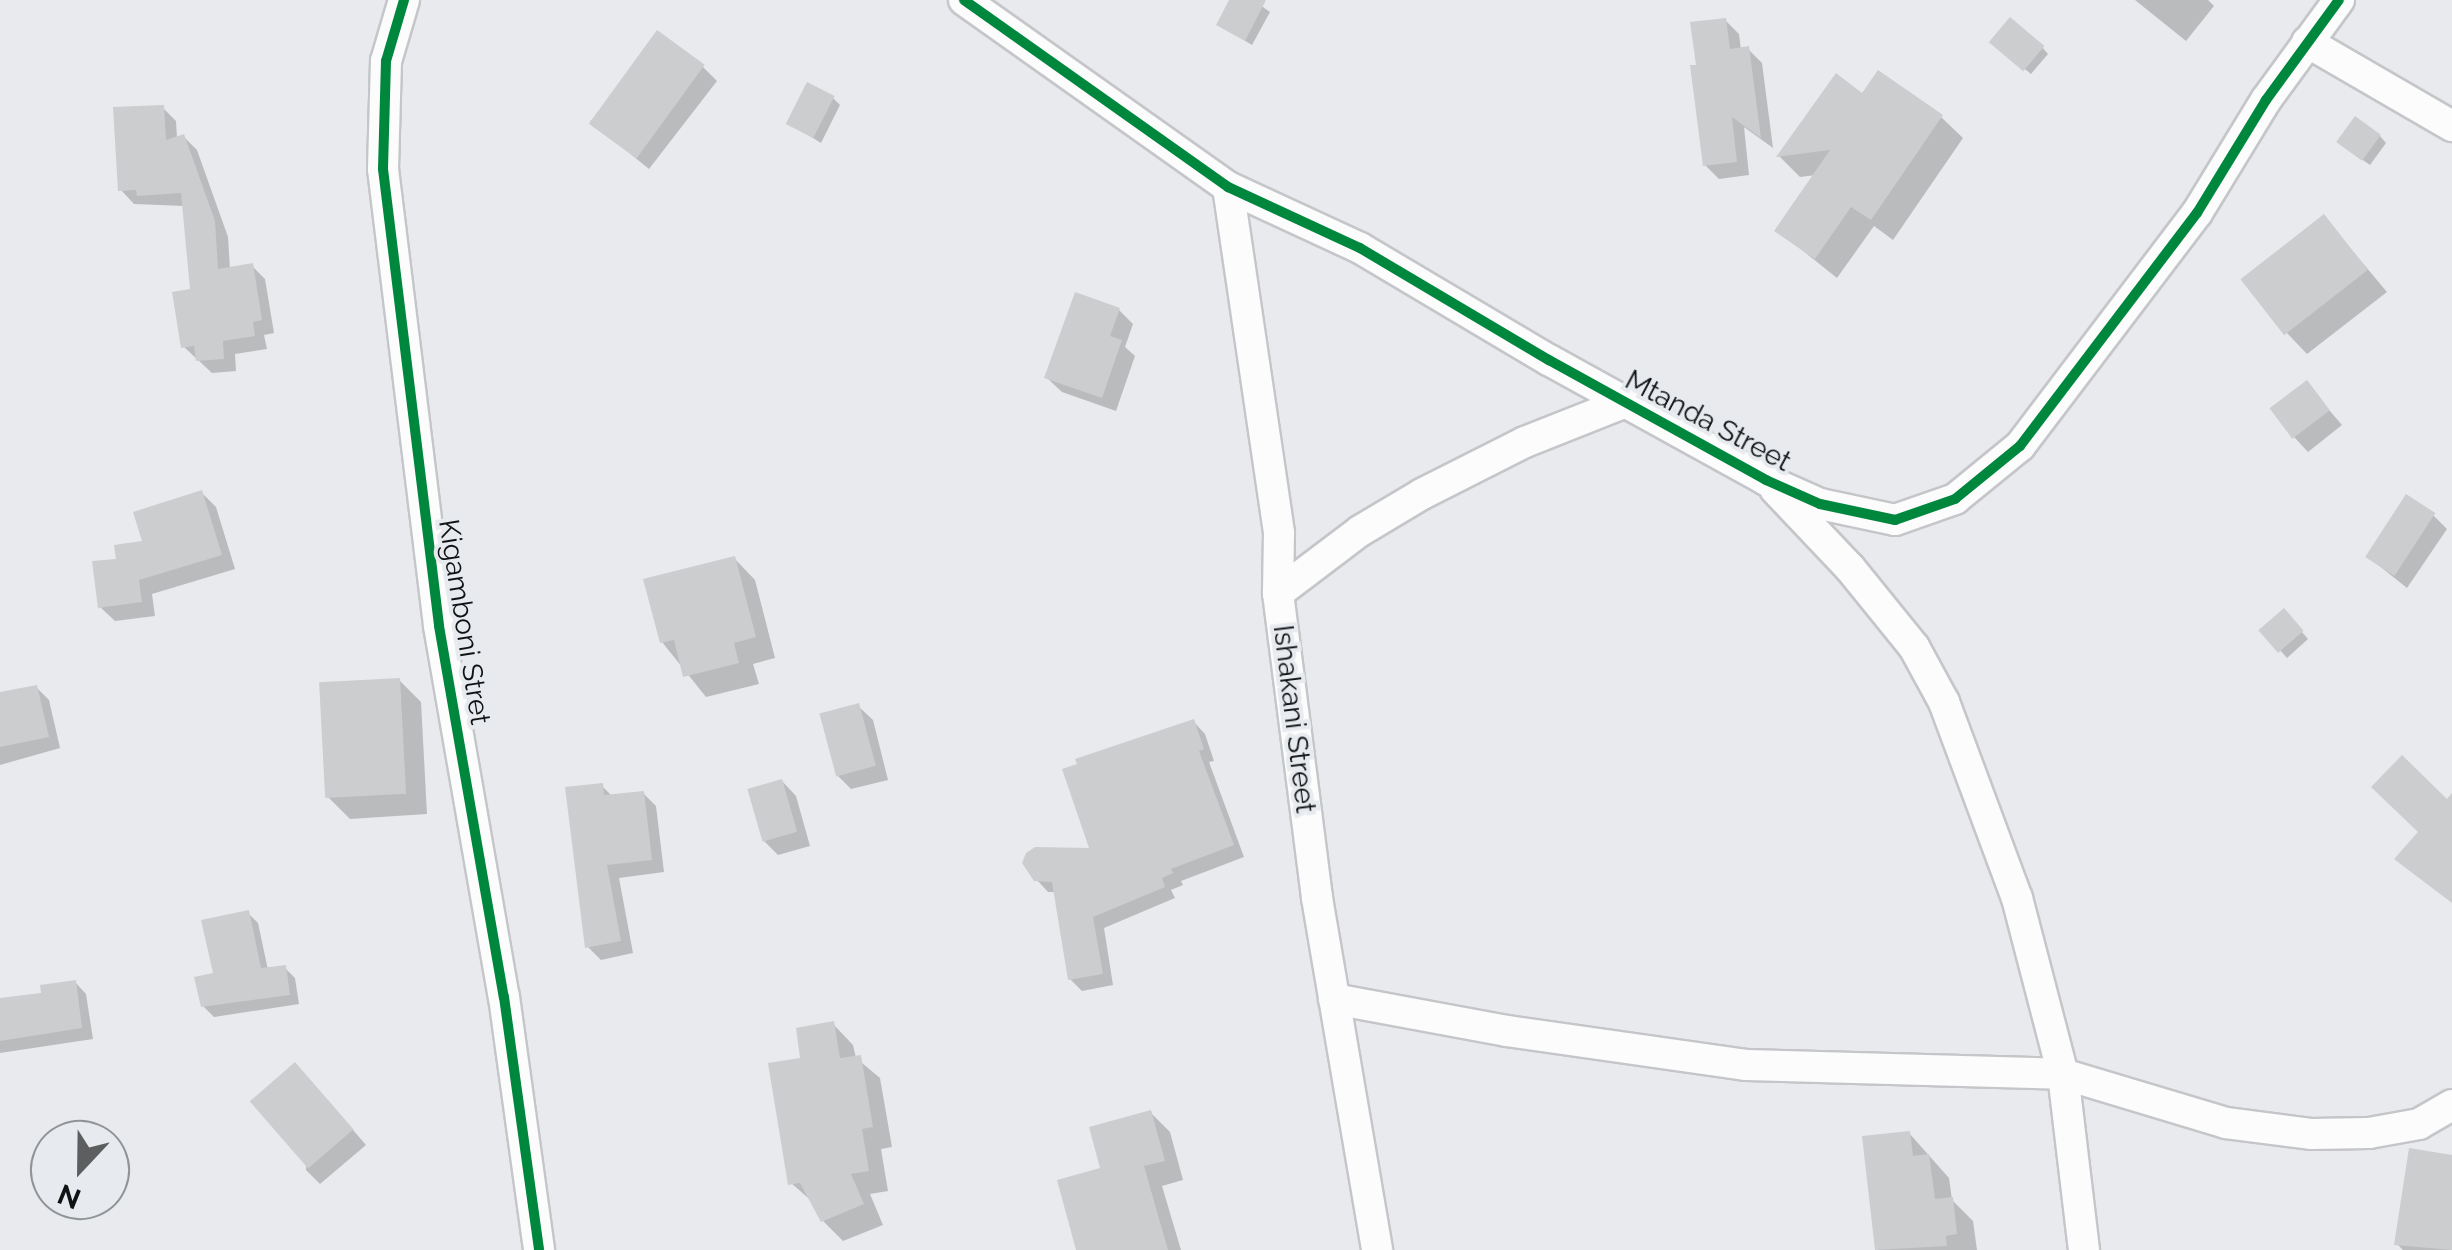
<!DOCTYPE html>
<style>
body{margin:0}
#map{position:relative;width:2452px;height:1250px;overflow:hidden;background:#e8eaed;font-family:Raleway,sans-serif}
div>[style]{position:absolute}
.shadow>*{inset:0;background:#0003}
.building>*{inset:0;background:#cbcdcf;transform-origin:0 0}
.roads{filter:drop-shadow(2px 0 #c5c6c9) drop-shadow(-2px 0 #c5c6c9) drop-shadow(0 2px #c5c6c9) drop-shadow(0 -2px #c5c6c9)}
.street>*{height:30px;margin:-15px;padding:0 15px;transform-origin:15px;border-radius:15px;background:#fcfcfc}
.cycleway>*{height:10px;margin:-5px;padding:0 5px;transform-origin:5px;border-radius:5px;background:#00873e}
span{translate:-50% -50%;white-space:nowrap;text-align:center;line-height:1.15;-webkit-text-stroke:8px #e7eaee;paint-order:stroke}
.street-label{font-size:28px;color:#111213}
.north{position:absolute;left:30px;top:1120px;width:100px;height:100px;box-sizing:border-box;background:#e7eaee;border:2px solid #919496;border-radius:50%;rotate:202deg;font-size:28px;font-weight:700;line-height:40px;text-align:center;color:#111213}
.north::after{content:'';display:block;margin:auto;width:35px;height:45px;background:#5c5e5f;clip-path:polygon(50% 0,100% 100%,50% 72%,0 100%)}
</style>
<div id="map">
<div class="shadow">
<div style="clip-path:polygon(1232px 0,1253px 0,1270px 12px,1252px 45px,1219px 25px)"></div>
<div style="clip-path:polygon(2135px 0,2208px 0,2214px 6px,2186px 41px)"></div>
<div style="clip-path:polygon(1725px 20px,1739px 34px,1741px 50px,1748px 49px,1762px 63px,1773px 148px,1744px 127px,1749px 175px,1719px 179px,1705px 165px,1698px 67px)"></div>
<div style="clip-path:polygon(2042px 47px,2048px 54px,2031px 74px,1999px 48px)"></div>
<div style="clip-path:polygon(703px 67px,717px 81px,649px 169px,590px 121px)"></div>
<div style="clip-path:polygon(1862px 96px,1941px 117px,1963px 138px,1893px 240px,1874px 226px,1837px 278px,1777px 230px,1816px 175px,1800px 177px,1779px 156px)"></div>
<div style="clip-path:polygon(833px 98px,840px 105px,821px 143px,790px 124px)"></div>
<div style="clip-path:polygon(163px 108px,176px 121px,177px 138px,183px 136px,197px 150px,228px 237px,230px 269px,252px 266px,265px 279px,274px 333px,264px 335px,267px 349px,235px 354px,236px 371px,212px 373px,183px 346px,192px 291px,185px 206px,134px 204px,121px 190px)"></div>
<div style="clip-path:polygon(2380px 136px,2386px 143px,2370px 165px,2347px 149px)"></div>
<div style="clip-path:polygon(2324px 217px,2387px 292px,2307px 354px,2286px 332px)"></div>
<div style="clip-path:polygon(1119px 310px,1133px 324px,1125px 347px,1135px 356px,1116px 411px,1062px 392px,1047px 378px)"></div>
<div style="clip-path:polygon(2306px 383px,2342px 425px,2308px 452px,2294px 437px)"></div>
<div style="clip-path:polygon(202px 493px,216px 507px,235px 569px,152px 594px,155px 616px,115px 621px,100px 607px,119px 561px)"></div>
<div style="clip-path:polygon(2433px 515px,2447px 529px,2407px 588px,2367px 556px)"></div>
<div style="clip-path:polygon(734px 558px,755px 580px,775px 658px,753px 664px,759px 684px,706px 697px,662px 642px)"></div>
<div style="clip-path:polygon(2290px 618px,2308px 639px,2287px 658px,2262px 630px)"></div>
<div style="clip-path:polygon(399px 680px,421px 702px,427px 814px,350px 819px,328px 797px)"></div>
<div style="clip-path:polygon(36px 687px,49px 700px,60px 748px,0 765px,0 695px)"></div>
<div style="clip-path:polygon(858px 706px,873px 720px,888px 780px,851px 789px,837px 775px)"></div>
<div style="clip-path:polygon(1194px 722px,1205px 734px,1214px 761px,1209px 762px,1244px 857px,1181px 881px,1183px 885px,1171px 890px,1175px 898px,1104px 928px,1113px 985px,1082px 991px,1070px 979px,1056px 892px,1048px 892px,1036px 879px,1092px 851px)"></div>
<div style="clip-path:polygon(782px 781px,796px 796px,810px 846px,778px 855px,763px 840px)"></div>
<div style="clip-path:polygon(602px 786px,613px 797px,643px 793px,656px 806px,664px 872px,619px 878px,633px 953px,601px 960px,588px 947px)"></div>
<div style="clip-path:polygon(248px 913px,258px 923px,268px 970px,285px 968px,295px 978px,299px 1004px,214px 1017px,203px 1006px)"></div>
<div style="clip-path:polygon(75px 982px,86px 994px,93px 1039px,0 1053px,0 1001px,44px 995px)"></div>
<div style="clip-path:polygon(833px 1024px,853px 1045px,856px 1058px,880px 1078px,892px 1147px,881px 1149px,888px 1191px,870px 1194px,883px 1225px,843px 1241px,823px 1221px,814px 1203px,791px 1183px,803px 1060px)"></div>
<div style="clip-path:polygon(309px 1079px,366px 1145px,320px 1184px,306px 1170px)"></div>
<div style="clip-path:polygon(1150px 1112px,1170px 1132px,1183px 1180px,1162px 1186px,1181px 1250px,1079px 1250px,1103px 1170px)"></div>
<div style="clip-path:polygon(1909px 1133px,1949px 1178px,1952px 1200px,1973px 1221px,1977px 1250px,1878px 1250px,1864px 1139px)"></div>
<div style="clip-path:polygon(2452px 1157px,2452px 1250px,2403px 1250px,2397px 1244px)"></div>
</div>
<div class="building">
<div style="clip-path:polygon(1229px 0,1266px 0,1245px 41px,1216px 25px)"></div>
<div style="left:2010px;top:17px;width:45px;height:33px;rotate:40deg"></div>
<div style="clip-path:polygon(1726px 18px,1730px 49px,1749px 46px,1761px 138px,1732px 117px,1737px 162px,1703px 166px,1690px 65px,1696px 65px,1690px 22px)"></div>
<div style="left:657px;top:30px;width:59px;height:116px;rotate:36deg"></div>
<div style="clip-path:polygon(1878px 70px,1943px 115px,1871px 220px,1851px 207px,1815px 259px,1774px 231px,1830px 150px,1776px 157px,1836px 73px,1862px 93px)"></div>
<div style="left:807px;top:82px;width:31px;height:47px;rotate:27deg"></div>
<div style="clip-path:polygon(164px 105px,166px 140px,184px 134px,215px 221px,218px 269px,253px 263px,262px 320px,253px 322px,255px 336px,223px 341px,224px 359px,196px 361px,194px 346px,181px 348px,172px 292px,190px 289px,181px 193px,137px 196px,136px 190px,118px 191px,113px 107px)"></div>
<div style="left:2355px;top:116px;width:32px;height:32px;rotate:36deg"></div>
<div style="left:2324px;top:214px;width:71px;height:106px;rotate:52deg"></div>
<div style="clip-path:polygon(1075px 292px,1120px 308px,1110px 336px,1122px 340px,1102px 398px,1044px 378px)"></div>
<div style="left:2307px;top:380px;width:38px;height:47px;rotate:53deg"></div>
<div style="clip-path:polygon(202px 490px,222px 555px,139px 580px,142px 602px,98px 608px,92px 561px,116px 559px,114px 545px,142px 541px,133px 512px)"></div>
<div style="left:2406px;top:494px;width:35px;height:75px;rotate:33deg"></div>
<div style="clip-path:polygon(735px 556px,756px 637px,734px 643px,739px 663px,683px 677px,674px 640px,660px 643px,643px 579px)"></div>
<div style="left:2284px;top:608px;width:30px;height:34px;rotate:49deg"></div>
<div style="left:400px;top:678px;width:116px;height:81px;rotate:87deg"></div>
<div style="clip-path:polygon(37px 685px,49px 737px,0 747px,0 692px)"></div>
<div style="left:859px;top:703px;width:65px;height:41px;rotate:75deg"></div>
<div style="clip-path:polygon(1194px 719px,1204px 749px,1199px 751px,1234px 845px,1171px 869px,1173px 873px,1162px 878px,1165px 887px,1093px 917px,1103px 974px,1068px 980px,1052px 882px,1034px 881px,1022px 863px,1026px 853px,1035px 847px,1089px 848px,1062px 769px,1077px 764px,1075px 759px)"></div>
<div style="clip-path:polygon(2402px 755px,2447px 799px,2452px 793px,2452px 903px,2394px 859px,2418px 832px,2371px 787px)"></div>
<div style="left:782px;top:779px;width:55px;height:36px;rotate:74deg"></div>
<div style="clip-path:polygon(603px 783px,604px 795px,644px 791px,652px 860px,607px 865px,621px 941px,585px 948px,565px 787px)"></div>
<div style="clip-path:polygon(249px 910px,261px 968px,286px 965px,290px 995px,201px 1007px,194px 977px,213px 973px,201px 920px)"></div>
<div style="clip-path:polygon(76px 980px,82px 1028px,0 1041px,0 998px,41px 993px,40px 985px)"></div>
<div style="clip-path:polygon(834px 1021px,840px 1058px,861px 1055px,873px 1127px,862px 1129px,869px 1171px,851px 1174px,864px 1204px,821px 1222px,800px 1183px,788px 1185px,768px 1063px,800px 1058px,796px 1028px)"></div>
<div style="left:295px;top:1062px;width:89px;height:60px;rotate:49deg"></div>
<div style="clip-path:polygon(1151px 1110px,1165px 1161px,1144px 1166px,1168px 1250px,1076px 1250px,1057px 1180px,1100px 1168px,1089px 1127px)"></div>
<div style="clip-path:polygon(1910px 1131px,1913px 1156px,1929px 1154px,1935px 1199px,1953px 1197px,1957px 1234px,1946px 1236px,1947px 1246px,1875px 1250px,1862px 1136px)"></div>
<div style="clip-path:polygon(2409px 1148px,2452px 1155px,2452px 1250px,2394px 1245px)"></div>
</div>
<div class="roads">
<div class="street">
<div style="left:404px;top:0;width:64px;rotate:106.4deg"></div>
<div style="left:386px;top:61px;width:108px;rotate:91.6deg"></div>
<div style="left:383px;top:169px;width:460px;rotate:83deg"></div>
<div style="left:439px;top:626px;width:377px;rotate:80.1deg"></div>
<div style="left:504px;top:997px;width:255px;rotate:82.1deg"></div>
<div style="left:964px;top:0;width:324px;rotate:35.3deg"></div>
<div style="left:1228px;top:187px;width:145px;rotate:24.8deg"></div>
<div style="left:1360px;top:248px;width:220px;rotate:30.7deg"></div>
<div style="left:1549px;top:360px;width:248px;rotate:28.9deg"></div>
<div style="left:1766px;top:480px;width:59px;rotate:24deg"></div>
<div style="left:1820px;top:504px;width:77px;rotate:12deg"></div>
<div style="left:1895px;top:520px;width:64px;rotate:-19.3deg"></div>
<div style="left:1955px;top:499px;width:84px;rotate:-39.2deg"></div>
<div style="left:2020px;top:446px;width:293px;rotate:-52.8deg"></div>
<div style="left:2197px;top:213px;width:132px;rotate:-58.6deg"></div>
<div style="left:2266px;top:100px;width:124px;rotate:-53.9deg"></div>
<div style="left:2307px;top:42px;width:168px;rotate:30.1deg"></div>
<div style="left:1228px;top:187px;width:350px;rotate:81.6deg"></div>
<div style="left:1279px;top:533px;width:60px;rotate:91deg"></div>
<div style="left:1278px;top:593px;width:307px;rotate:82.7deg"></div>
<div style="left:1317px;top:898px;width:357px;rotate:80.3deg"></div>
<div style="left:1775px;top:489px;width:109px;rotate:46.5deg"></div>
<div style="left:1850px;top:568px;width:102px;rotate:51deg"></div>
<div style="left:1914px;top:647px;width:63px;rotate:61.4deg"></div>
<div style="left:1944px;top:702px;width:209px;rotate:69.6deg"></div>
<div style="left:2017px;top:898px;width:182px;rotate:75.4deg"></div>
<div style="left:2063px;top:1074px;width:177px;rotate:83.2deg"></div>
<div style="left:1278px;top:593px;width:103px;rotate:-37.1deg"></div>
<div style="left:1360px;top:531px;width:72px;rotate:-30.8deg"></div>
<div style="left:1422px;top:494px;width:115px;rotate:-26.8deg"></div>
<div style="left:1525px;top:442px;width:109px;rotate:-21.6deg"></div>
<div style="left:1334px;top:999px;width:176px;rotate:10.5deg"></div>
<div style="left:1507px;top:1031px;width:240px;rotate:8.1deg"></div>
<div style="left:1745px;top:1065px;width:318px;rotate:1.6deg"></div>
<div style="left:2063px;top:1074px;width:170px;rotate:16.7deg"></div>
<div style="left:2226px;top:1123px;width:87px;rotate:7.3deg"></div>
<div style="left:2312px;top:1134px;width:57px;rotate:-1deg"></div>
<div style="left:2369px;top:1133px;width:51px;rotate:-10.2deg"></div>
<div style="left:2419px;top:1124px;width:38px;rotate:-30deg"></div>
</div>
</div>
<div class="cycleway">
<div style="left:404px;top:0;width:64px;rotate:106.4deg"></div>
<div style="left:386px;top:61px;width:108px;rotate:91.6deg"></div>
<div style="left:383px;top:169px;width:460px;rotate:83deg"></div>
<div style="left:439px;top:626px;width:377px;rotate:80.1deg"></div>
<div style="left:504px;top:997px;width:255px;rotate:82.1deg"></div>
<div style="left:964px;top:0;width:324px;rotate:35.3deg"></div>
<div style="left:1228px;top:187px;width:145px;rotate:24.8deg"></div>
<div style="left:1360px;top:248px;width:220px;rotate:30.7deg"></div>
<div style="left:1549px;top:360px;width:248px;rotate:28.9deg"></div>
<div style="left:1766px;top:480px;width:59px;rotate:24deg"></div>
<div style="left:1820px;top:504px;width:77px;rotate:12deg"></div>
<div style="left:1895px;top:520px;width:64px;rotate:-19.3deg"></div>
<div style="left:1955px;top:499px;width:84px;rotate:-39.2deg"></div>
<div style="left:2020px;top:446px;width:293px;rotate:-52.8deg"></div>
<div style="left:2197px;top:213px;width:132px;rotate:-58.6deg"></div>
<div style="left:2266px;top:100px;width:124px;rotate:-53.9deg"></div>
</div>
<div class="street-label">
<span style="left:1708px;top:421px;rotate:28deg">Mtanda Street</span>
<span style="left:464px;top:622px;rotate:81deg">Kigamboni Stret</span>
<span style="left:1294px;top:719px;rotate:83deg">Ishakani Street</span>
</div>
<div class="north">N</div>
</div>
